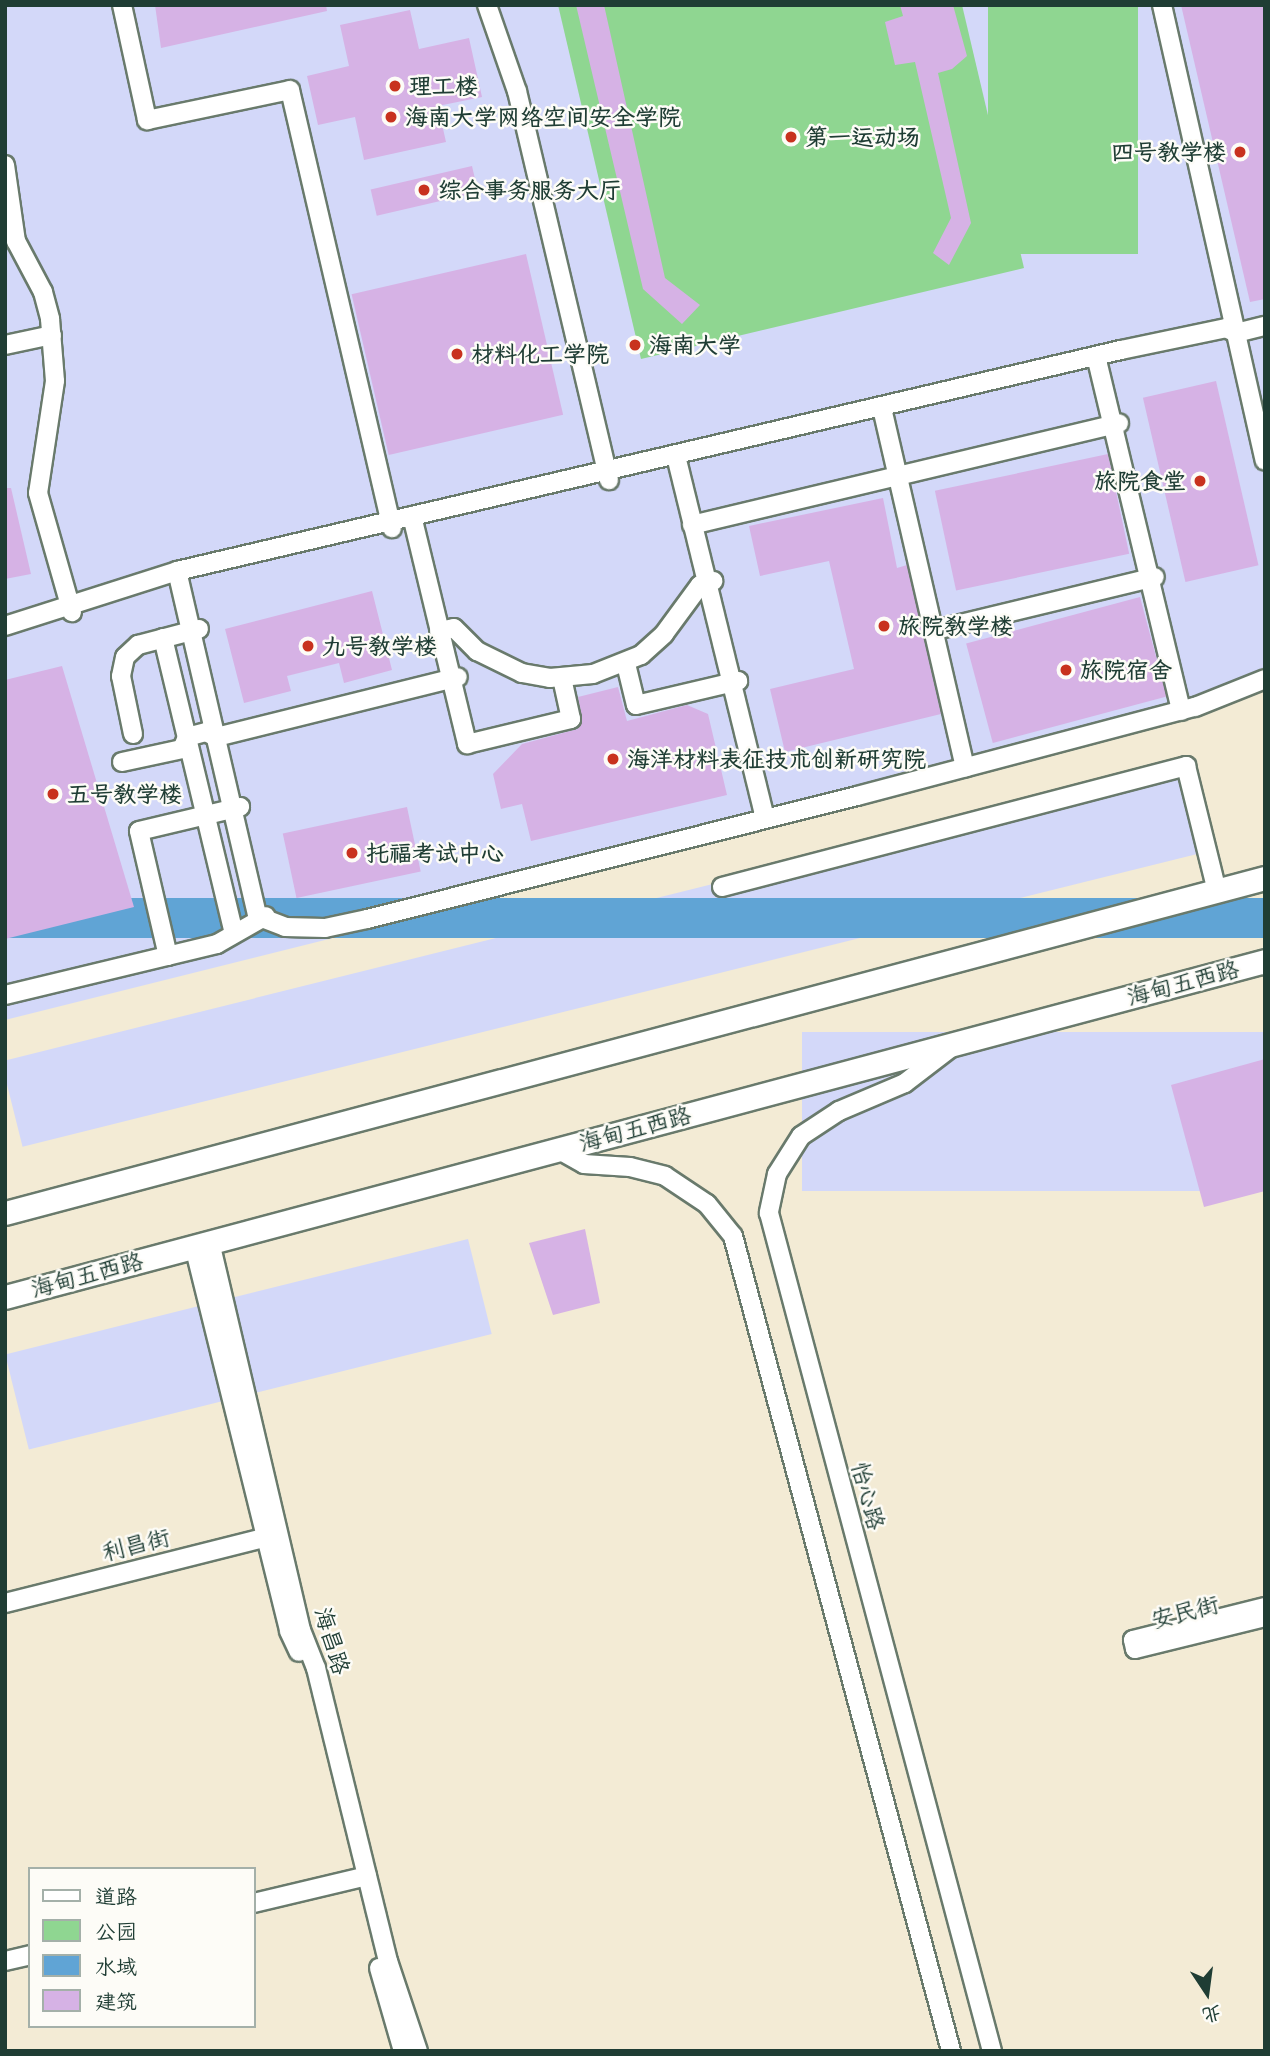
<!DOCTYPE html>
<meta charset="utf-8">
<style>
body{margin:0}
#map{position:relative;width:1270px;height:2056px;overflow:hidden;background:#f3ebd5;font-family:Itim,"LXGW WenKai TC",sans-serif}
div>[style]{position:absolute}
.built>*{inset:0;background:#d3d8f9;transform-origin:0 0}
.green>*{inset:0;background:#8fd691;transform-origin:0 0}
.water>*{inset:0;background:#60a4d5;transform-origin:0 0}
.building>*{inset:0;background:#d6b2e5;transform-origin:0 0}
.roads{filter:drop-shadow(2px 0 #697a6c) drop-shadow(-2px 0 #697a6c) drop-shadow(0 2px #697a6c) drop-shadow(0 -2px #697a6c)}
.minor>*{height:18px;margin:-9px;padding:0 9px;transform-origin:9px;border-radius:9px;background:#fff}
.major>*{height:23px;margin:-11.5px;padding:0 11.5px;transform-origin:11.5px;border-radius:11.5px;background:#fff}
.dots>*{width:19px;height:19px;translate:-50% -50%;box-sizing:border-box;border:4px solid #fdfcf7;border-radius:50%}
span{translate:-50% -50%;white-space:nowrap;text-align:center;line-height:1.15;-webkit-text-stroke:5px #fdfcf7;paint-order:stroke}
.poi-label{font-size:23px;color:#1f3d34;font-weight:700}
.left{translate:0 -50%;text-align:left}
.right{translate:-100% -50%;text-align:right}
.street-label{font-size:23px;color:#1f3d34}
.frame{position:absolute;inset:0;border:7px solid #1f3d34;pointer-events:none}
.legend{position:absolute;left:28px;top:1867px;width:228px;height:161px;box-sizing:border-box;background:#fdfcf7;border:2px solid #a4b0a9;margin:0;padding:9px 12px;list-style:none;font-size:21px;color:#1f3d34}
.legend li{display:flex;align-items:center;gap:14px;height:35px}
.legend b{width:35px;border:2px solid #a4b0a9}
.north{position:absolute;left:1172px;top:1958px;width:70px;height:70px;-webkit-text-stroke:5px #fdfcf7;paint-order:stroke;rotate:167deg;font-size:19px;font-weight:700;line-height:28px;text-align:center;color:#1f3d34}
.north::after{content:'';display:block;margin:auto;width:24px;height:32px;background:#1f3d34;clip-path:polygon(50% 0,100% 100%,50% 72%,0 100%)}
</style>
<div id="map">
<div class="built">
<div style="clip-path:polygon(5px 5px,1265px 5px,1265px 685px,553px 883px,5px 1020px)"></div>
<div style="left:1186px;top:766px;width:88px;height:1221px;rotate:76deg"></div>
<div style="left:1265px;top:1032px;width:159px;height:463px;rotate:90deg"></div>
<div style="left:468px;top:1239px;width:98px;height:477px;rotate:76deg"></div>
</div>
<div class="green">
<div style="clip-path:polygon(558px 5px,962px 5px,1024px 268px,641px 359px)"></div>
<div style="left:988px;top:5px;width:150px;height:249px"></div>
</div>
<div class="water">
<div style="left:1265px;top:898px;width:40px;height:1304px;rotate:90deg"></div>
</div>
<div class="building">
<div style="clip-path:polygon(155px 5px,326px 5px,327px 11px,161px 48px)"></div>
<div style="clip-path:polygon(576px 5px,604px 5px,665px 278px,700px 305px,682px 324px,643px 289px)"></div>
<div style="clip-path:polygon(900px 5px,953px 5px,967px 56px,952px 69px,938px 73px,971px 223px,949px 265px,933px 253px,951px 218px,915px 62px,895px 65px,885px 22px,903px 16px)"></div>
<div style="clip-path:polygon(1181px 5px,1265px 5px,1265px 299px,1250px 302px)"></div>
<div style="clip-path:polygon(410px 10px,419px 49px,469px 38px,482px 97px,438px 106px,446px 142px,364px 160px,355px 117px,318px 125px,307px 76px,349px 66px,340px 25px)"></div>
<div style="left:472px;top:166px;width:27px;height:104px;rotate:77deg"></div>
<div style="left:526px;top:254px;width:165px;height:179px;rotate:77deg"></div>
<div style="left:1216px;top:381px;width:189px;height:75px;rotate:77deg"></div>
<div style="left:1108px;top:454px;width:102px;height:177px;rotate:78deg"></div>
<div style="clip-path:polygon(5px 488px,11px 488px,31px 574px,5px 579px)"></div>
<div style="clip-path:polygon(883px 498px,897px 568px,907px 565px,941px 714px,785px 752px,770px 689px,854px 669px,829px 561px,760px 576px,749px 526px)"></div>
<div style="clip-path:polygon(372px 591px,392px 670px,344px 683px,339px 663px,287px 676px,291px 691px,244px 703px,225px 629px)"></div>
<div style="left:1140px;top:597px;width:103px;height:180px;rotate:75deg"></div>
<div style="clip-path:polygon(62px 666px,134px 907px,5px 939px,5px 680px)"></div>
<div style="clip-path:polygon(618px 687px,627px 721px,687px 705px,708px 714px,727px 795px,531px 841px,522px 804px,501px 809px,493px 774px,522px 744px,578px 729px,582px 717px,578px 697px)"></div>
<div style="left:407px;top:807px;width:66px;height:127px;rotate:78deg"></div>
<div style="clip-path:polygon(1265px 1059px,1265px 1191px,1204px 1207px,1171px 1085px)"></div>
<div style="clip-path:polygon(585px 1229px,600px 1303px,553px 1315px,529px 1243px)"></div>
</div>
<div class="roads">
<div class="minor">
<div style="left:122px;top:5px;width:118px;rotate:77.7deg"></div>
<div style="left:147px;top:120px;width:146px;rotate:-11.8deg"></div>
<div style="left:290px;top:90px;width:450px;rotate:76.9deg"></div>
<div style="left:487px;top:5px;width:91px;rotate:70.8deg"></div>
<div style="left:517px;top:91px;width:400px;rotate:76.7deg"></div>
<div style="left:1162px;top:5px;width:467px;rotate:77.3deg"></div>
<div style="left:5px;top:165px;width:77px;rotate:81.8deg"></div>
<div style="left:16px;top:241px;width:58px;rotate:62.1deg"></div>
<div style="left:43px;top:292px;width:28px;rotate:75deg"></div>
<div style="left:50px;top:319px;width:62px;rotate:85.4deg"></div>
<div style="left:55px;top:381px;width:113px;rotate:98.6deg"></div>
<div style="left:38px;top:493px;width:124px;rotate:74.1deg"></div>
<div style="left:5px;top:345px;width:48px;rotate:-12deg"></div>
<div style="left:1096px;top:356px;width:365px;rotate:76.5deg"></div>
<div style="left:882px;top:408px;width:369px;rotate:77deg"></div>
<div style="left:676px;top:456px;width:373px;rotate:76.2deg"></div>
<div style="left:412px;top:516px;width:235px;rotate:76.4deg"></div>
<div style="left:467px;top:744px;width:107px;rotate:-13.5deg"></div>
<div style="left:571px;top:719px;width:42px;rotate:-102.4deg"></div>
<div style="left:692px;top:525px;width:439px;rotate:-13.4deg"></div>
<div style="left:177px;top:571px;width:354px;rotate:76.9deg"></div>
<div style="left:257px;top:916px;width:30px;rotate:21deg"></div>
<div style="left:285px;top:927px;width:40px;rotate:1.4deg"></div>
<div style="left:325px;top:928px;width:43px;rotate:-12.1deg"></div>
<div style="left:367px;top:919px;width:505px;rotate:-14.09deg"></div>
<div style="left:857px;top:796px;width:350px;rotate:-14.8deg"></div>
<div style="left:1195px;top:707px;width:75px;rotate:-21.8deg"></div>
<div style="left:5px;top:626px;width:181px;rotate:-17.7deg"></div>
<div style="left:177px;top:571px;width:970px;rotate:-13.18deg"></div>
<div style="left:1121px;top:350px;width:107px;rotate:-11.8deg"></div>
<div style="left:1226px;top:328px;width:11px;rotate:27deg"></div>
<div style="left:1236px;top:333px;width:30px;rotate:-14deg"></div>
<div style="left:936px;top:630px;width:225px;rotate:-13.6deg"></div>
<div style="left:439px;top:631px;width:15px;rotate:-11deg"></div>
<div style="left:454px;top:628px;width:33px;rotate:45deg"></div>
<div style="left:477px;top:651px;width:50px;rotate:26.1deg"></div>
<div style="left:522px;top:673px;width:28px;rotate:10deg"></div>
<div style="left:550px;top:678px;width:43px;rotate:-5.3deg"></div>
<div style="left:593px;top:674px;width:52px;rotate:-21.6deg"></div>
<div style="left:641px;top:655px;width:31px;rotate:-42deg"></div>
<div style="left:664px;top:634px;width:61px;rotate:-53.7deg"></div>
<div style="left:700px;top:585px;width:14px;rotate:-17deg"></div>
<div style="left:163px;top:638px;width:303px;rotate:76.5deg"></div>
<div style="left:626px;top:664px;width:42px;rotate:76.3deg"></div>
<div style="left:636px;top:705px;width:105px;rotate:-13.2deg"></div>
<div style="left:133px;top:734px;width:59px;rotate:-101.7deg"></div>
<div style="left:121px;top:676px;width:19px;rotate:-78deg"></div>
<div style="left:125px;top:657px;width:18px;rotate:-43deg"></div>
<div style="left:138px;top:645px;width:63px;rotate:-14.7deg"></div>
<div style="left:122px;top:762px;width:61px;rotate:-12.2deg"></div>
<div style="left:182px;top:749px;width:13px;rotate:-67deg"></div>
<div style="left:187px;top:737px;width:20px;rotate:-15deg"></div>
<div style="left:206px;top:732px;width:11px;rotate:27deg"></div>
<div style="left:216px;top:737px;width:249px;rotate:-13.9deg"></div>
<div style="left:722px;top:887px;width:480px;rotate:-14.6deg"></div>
<div style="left:1186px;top:766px;width:129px;rotate:76.1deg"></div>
<div style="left:168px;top:956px;width:128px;rotate:-103.1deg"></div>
<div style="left:139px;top:831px;width:104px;rotate:-13.4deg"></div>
<div style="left:5px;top:995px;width:218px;rotate:-13.5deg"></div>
<div style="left:217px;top:944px;width:56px;rotate:-29.7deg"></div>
<div style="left:953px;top:1046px;width:61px;rotate:142.4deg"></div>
<div style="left:905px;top:1083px;width:72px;rotate:157deg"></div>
<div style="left:839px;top:1111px;width:45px;rotate:146.7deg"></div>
<div style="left:801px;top:1136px;width:45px;rotate:122.3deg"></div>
<div style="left:777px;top:1174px;width:40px;rotate:102deg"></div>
<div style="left:769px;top:1213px;width:867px;rotate:75.1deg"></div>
<div style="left:559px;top:1150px;width:29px;rotate:29deg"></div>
<div style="left:584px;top:1164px;width:46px;rotate:3.7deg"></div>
<div style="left:630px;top:1167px;width:36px;rotate:14deg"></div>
<div style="left:665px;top:1176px;width:50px;rotate:33.7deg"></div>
<div style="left:707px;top:1204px;width:41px;rotate:50.9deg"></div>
<div style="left:733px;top:1236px;width:844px;rotate:75.02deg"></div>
<div style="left:210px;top:1242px;width:399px;rotate:76.8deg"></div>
<div style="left:301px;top:1630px;width:41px;rotate:68.5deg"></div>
<div style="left:316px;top:1668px;width:302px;rotate:76.2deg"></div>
<div style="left:388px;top:1961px;width:95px;rotate:71.6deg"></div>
<div style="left:194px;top:1246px;width:397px;rotate:76.1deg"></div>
<div style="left:289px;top:1631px;width:23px;rotate:65deg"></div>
<div style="left:5px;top:1603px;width:278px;rotate:-14.1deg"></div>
<div style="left:1265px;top:1607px;width:136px;rotate:166deg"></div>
<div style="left:1133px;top:1640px;width:9px;rotate:77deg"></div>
<div style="left:1135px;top:1649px;width:134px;rotate:-13.8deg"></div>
<div style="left:254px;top:1903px;width:116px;rotate:-13.4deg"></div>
<div style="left:5px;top:1961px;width:26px;rotate:-13deg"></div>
<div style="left:379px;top:1968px;width:86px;rotate:73.9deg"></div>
</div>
<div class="major">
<div style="left:5px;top:1213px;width:1304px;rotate:-14.89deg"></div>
<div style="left:5px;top:1297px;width:1304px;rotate:-14.93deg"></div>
</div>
</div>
<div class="dots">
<div style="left:395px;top:86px;background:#c8321e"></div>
<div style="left:391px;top:117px;background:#c8321e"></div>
<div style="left:791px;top:137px;background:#c8321e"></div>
<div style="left:1240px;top:152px;background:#c8321e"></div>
<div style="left:424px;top:190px;background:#c8321e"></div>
<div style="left:635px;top:345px;background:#c8321e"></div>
<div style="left:457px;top:354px;background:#c8321e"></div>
<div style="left:1200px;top:481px;background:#c8321e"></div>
<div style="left:884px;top:626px;background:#c8321e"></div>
<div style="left:308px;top:646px;background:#c8321e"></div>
<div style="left:1066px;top:670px;background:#c8321e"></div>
<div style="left:613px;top:759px;background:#c8321e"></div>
<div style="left:53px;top:794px;background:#c8321e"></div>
<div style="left:352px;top:853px;background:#c8321e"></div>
</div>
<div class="poi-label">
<span class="left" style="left:409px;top:86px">理工楼</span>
<span class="left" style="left:405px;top:117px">海南大学网络空间安全学院</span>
<span class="left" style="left:805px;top:137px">第一运动场</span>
<span class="right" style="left:1226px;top:152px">四号教学楼</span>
<span class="left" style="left:438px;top:190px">综合事务服务大厅</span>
<span class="left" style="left:649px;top:345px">海南大学</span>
<span class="left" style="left:471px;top:354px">材料化工学院</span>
<span class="right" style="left:1186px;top:481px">旅院食堂</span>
<span class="left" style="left:898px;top:626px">旅院教学楼</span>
<span class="left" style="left:322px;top:646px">九号教学楼</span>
<span class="left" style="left:1080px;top:670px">旅院宿舍</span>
<span class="left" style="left:627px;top:759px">海洋材料表征技术创新研究院</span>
<span class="left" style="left:67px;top:794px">五号教学楼</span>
<span class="left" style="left:366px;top:853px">托福考试中心</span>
</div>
<div class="street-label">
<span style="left:1183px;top:983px;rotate:-15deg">海甸五西路</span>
<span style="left:635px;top:1129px;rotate:-15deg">海甸五西路</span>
<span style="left:87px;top:1275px;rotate:-15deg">海甸五西路</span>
<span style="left:868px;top:1496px;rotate:75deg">怡心路</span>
<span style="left:136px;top:1545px;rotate:-14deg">利昌街</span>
<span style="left:1185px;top:1612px;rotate:-14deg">安民街</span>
<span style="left:332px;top:1641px;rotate:73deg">海昌路</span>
</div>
<div class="frame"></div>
<ul class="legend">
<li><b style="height:9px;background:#fff"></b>道路</li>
<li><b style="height:19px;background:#8fd691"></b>公园</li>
<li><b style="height:19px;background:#60a4d5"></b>水域</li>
<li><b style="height:19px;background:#d6b2e5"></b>建筑</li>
</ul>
<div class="north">北</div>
</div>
